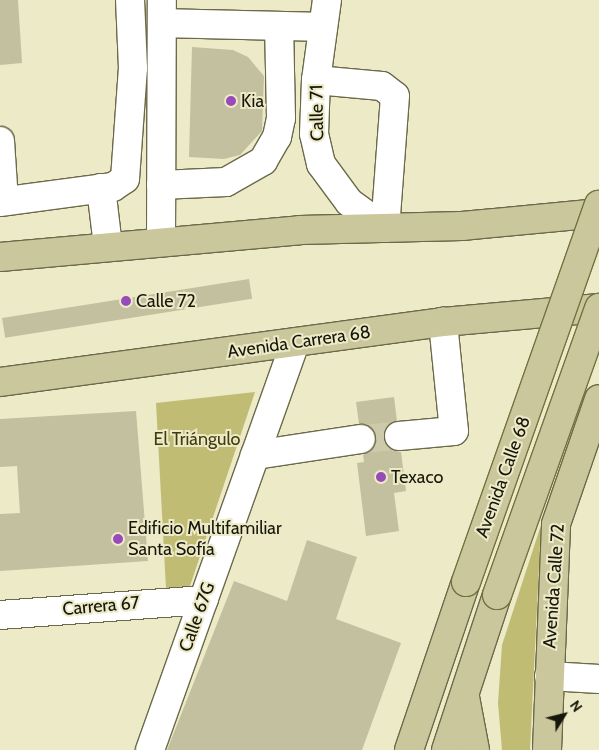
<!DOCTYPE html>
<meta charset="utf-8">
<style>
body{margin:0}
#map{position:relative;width:599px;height:750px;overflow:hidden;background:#eceac7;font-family:Cabin,sans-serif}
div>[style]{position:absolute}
.green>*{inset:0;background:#c1bc74}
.building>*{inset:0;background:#c2c09e;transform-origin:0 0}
.minor-tunnel>*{height:28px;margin-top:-14px;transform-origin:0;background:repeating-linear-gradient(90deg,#cccaab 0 28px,transparent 0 42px)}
.roads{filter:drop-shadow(1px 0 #6b694a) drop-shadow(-1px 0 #6b694a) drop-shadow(0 1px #6b694a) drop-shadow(0 -1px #6b694a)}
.minor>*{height:28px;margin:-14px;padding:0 14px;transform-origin:14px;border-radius:14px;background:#fff}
.major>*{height:28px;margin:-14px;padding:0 14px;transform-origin:14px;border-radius:14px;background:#cbc79d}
.bridges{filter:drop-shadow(1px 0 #75713f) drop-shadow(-1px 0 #75713f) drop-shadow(0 1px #75713f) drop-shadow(0 -1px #75713f)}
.major-bridge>*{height:28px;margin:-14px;padding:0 14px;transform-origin:14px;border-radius:14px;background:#cbc79d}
.dots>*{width:14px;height:14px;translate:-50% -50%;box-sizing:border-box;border:2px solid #eceac7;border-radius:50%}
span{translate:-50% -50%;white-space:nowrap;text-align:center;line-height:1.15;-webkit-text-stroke:4px #eceac7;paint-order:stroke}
.poi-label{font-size:18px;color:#17160a}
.left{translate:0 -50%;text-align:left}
.street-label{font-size:18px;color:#17160a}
.park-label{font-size:18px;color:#3f3b0f}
.north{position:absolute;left:539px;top:690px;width:50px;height:50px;-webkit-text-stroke:4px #eceac7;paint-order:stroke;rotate:54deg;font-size:14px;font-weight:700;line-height:20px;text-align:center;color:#17160a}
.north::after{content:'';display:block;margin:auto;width:18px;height:22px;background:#17160a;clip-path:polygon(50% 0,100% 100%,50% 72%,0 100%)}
</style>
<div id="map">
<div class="green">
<div style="clip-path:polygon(255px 392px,190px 586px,166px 588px,156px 403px)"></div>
<div style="clip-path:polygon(541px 525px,530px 750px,502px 750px,498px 703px,502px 645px)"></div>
</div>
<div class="building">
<div style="clip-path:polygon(0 0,18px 0,22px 63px,0 65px)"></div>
<div style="clip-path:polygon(192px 47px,233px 50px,248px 57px,264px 76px,262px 131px,240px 155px,224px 159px,189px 157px)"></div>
<div style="left:249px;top:279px;width:20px;height:250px;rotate:81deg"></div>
<div style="clip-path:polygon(394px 397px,397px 421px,385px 429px,383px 437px,392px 450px,401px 452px,406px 491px,394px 493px,399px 531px,366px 536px,357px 463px,364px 462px,363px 455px,371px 451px,376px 437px,373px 429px,359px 424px,356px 402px)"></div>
<div style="clip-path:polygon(136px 411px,148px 561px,0 571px,0 514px,20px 513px,17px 466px,0 467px,0 419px)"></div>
<div style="clip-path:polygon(307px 540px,357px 557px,336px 619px,401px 643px,362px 750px,167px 750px,234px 581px,287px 601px)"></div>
</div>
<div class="minor-tunnel">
<div style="left:361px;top:439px;width:38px;rotate:-5deg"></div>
</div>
<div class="roads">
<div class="minor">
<div style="left:162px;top:23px;width:161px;rotate:1.4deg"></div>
<div style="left:316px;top:80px;width:66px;rotate:5.2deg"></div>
<div style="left:382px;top:86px;width:16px;rotate:38deg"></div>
<div style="left:395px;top:96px;width:132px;rotate:94.3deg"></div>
<div style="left:385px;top:228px;width:44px;rotate:-144.2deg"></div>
<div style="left:349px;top:202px;width:47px;rotate:-126.4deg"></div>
<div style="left:321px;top:164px;width:31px;rotate:-103deg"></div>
<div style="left:314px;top:134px;width:54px;rotate:-87.9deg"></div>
<div style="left:316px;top:80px;width:81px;rotate:-82.2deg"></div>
<div style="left:0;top:141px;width:60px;rotate:86.2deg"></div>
<div style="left:161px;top:185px;width:65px;rotate:-2.6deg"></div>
<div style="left:226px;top:182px;width:43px;rotate:-29.6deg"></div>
<div style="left:263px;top:161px;width:28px;rotate:-60deg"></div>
<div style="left:277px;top:137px;width:19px;rotate:-78deg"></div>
<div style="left:281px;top:118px;width:92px;rotate:-91.2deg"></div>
<div style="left:101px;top:188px;width:58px;rotate:83.1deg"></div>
<div style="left:0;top:202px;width:114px;rotate:-7.6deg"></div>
<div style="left:113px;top:187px;width:14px;rotate:-34deg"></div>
<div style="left:125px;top:179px;width:111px;rotate:-85.9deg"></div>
<div style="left:133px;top:68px;width:68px;rotate:-92.5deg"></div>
<div style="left:161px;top:241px;width:241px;rotate:-89.8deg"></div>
<div style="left:399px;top:436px;width:55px;rotate:-5.2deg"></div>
<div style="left:454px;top:431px;width:110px;rotate:-95.8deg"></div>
<div style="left:255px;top:455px;width:107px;rotate:-8.6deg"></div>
<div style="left:0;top:615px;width:204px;rotate:-4.2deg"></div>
<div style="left:549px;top:676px;width:50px;rotate:3.4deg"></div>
<div style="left:150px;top:750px;width:432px;rotate:-70.4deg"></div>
</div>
<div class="major">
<div style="left:0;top:257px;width:301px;rotate:-5.1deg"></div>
<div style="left:300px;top:230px;width:162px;rotate:-1.4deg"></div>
<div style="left:462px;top:226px;width:138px;rotate:-5.4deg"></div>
<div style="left:0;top:382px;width:447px;rotate:-7.7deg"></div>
<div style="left:443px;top:322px;width:157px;rotate:-5.1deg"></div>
<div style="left:465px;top:697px;width:54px;rotate:79.3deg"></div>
<div style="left:409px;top:750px;width:177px;rotate:-71.3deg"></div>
<div style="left:446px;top:750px;width:163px;rotate:-71.8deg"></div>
<div style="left:547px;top:750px;width:226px;rotate:-87.7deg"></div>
<div style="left:556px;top:524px;width:132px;rotate:-71deg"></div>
</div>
</div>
<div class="bridges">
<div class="major-bridge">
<div style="left:466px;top:582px;width:400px;rotate:-70.6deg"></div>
<div style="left:497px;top:595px;width:305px;rotate:-70.4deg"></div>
</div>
</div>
<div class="dots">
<div style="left:231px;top:101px;background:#994aba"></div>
<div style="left:126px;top:301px;background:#994aba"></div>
<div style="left:381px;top:477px;background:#994aba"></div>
<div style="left:118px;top:539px;background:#994aba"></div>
</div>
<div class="poi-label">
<span class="left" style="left:241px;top:101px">Kia</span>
<span class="left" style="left:136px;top:301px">Calle 72</span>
<span class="left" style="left:391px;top:477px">Texaco</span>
<span class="left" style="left:128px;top:539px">Edificio Multifamiliar<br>Santa Sofía</span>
</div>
<div class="street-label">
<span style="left:317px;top:113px;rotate:-91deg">Calle 71</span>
<span style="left:299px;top:342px;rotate:-8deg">Avenida Carrera 68</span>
<span style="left:503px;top:477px;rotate:-70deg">Avenida Calle 68</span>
<span style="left:554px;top:586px;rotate:-86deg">Avenida Calle 72</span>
<span style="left:101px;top:606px;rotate:-5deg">Carrera 67</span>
<span style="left:197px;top:617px;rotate:-70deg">Calle 67G</span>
</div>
<div class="park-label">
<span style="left:197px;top:439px">El Triángulo</span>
</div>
<div class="north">N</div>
</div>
